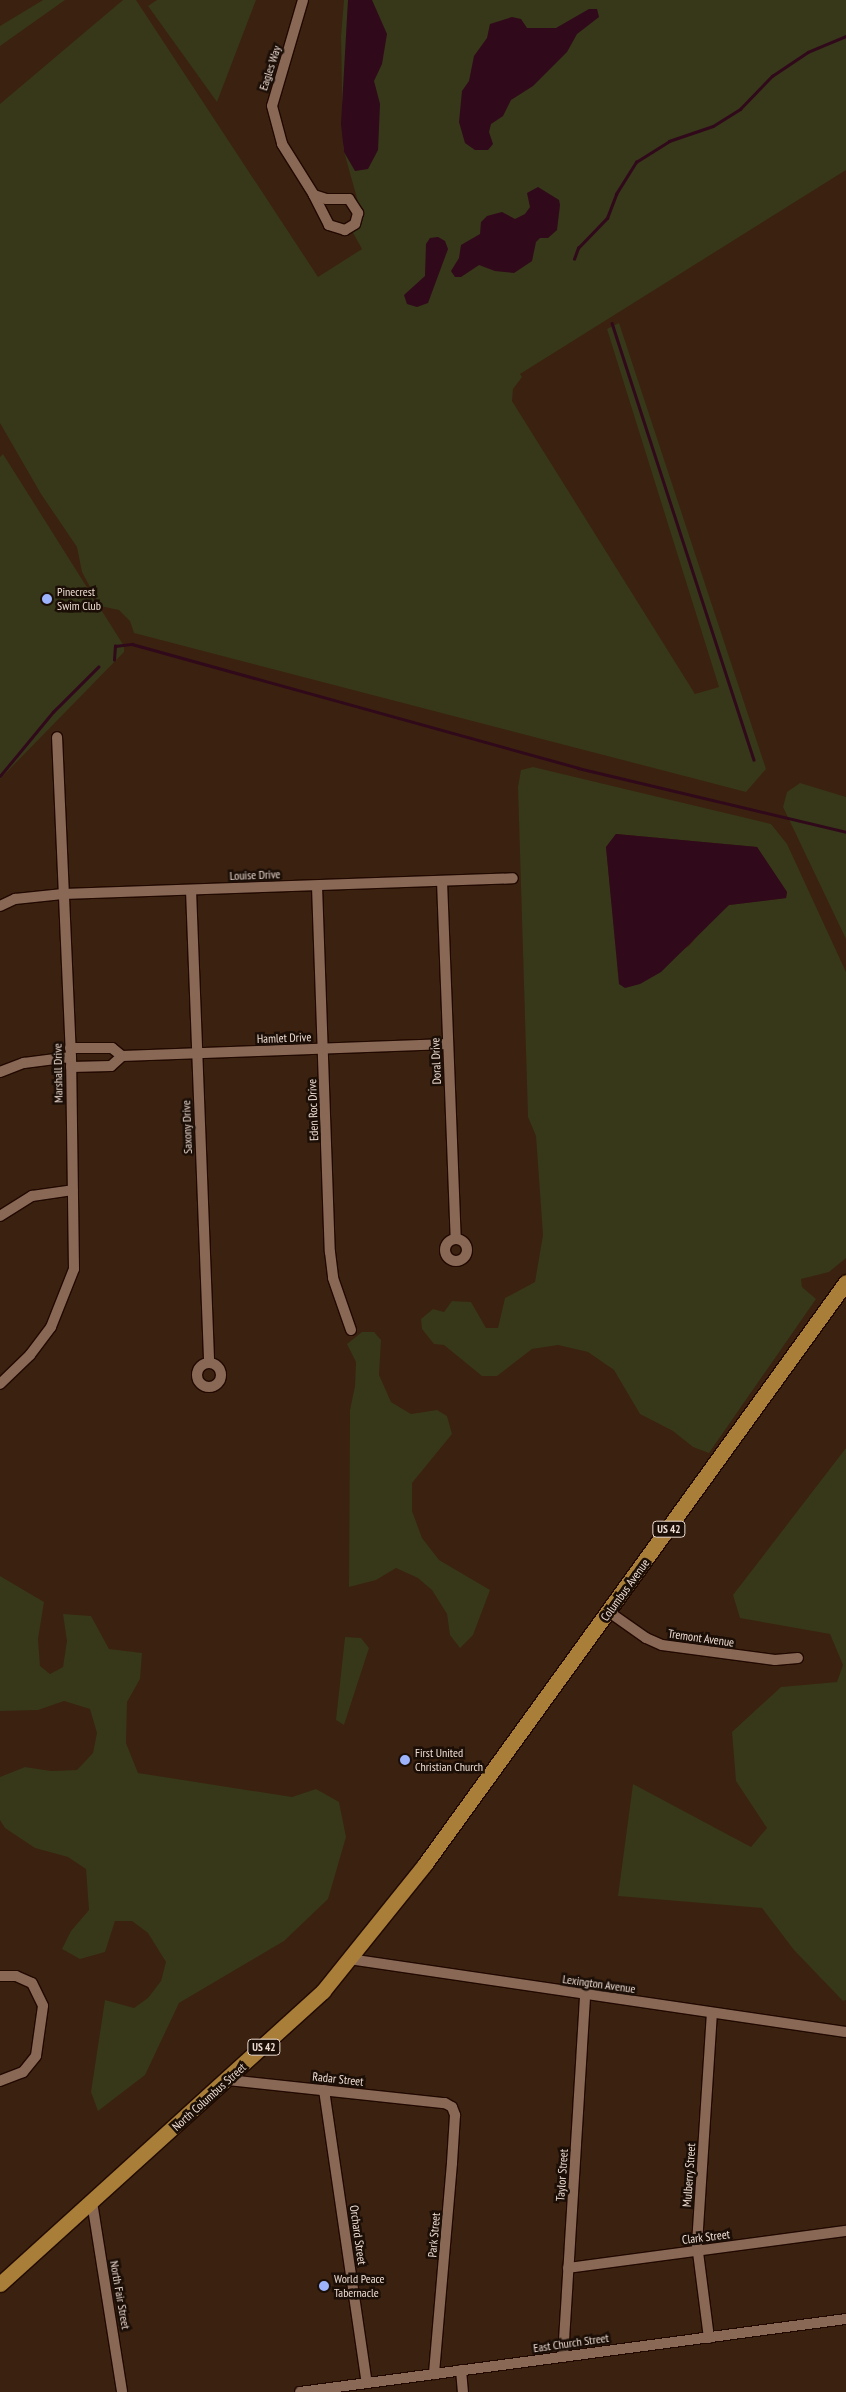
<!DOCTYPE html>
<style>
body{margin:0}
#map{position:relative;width:846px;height:2392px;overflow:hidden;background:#3b210f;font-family:"PT Sans Narrow",sans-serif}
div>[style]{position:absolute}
.green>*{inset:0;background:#373719}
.water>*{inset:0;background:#30091b}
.stream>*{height:2.5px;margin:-1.25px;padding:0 1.25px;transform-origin:1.25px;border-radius:1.25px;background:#30091b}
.roads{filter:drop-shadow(1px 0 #210900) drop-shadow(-1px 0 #210900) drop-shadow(0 1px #210900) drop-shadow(0 -1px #210900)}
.street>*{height:10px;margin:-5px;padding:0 5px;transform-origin:5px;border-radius:5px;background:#896956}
.street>.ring{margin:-5px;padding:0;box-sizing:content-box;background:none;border:10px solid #896956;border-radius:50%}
.primary>*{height:15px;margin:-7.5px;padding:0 7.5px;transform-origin:7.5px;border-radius:7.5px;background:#a87e38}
.dots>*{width:14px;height:14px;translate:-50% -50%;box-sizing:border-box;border:2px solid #1a0e07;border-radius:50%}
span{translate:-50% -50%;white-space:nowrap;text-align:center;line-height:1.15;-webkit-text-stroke:5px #1a0e07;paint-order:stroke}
.shield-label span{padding:1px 4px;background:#1a0e07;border:1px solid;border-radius:4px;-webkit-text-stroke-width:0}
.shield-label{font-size:11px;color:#efddd2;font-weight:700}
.street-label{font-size:12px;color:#efddd2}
.poi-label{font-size:12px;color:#efddd2}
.left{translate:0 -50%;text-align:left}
</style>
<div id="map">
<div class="green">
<div style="clip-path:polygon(43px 0,65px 0,0 46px,0 26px)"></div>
<div style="clip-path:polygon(123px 0,136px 0,318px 277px,362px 249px,352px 231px,360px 209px,343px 148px,341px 36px,344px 0,846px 0,846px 170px,520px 374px,522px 377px,513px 389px,512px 401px,695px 694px,719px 687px,607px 329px,619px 323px,766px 769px,746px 792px,134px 633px,130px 621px,119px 610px,100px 606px,82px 572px,77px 547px,41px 494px,0 423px,0 104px)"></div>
<div style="clip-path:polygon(157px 0,256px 0,217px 102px,148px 6px)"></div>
<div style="clip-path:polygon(3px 454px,124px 646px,124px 652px,0 779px,0 457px)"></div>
<div style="clip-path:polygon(evenodd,533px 767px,771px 824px,787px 844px,846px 972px,846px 1258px,829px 1272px,801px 1279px,802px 1287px,816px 1299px,709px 1453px,693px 1447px,673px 1431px,640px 1414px,614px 1370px,588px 1352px,558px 1345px,532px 1349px,497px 1376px,482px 1376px,444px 1345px,434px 1344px,422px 1329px,421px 1319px,433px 1309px,444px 1312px,452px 1301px,471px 1302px,486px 1328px,498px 1328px,505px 1298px,535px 1282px,543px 1235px,536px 1136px,528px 1117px,518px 787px,521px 770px,533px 767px,616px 834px,757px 847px,787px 892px,786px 898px,729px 905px,713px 917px,689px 946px,620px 984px,606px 847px,616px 834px)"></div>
<div style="clip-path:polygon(800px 783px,846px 797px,846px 939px,783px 807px,787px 792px)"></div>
<div style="clip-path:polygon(362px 1332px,374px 1332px,381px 1340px,379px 1375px,391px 1402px,411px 1414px,437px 1410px,447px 1416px,452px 1434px,412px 1483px,412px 1511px,422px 1538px,439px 1560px,490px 1590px,473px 1635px,460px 1648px,450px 1635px,447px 1614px,432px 1590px,418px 1578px,396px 1568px,376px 1580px,349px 1587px,350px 1410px,355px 1386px,356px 1362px,347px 1344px)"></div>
<div style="clip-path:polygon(846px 1448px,846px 2000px,843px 2001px,794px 1950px,762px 1908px,618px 1896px,633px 1784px,751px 1847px,767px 1828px,736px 1781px,732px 1732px,781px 1687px,837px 1682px,843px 1665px,830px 1634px,740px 1618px,733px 1595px)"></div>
<div style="clip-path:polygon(0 1576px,44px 1602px,38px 1639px,40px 1666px,50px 1674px,63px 1667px,67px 1641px,63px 1614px,91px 1616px,109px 1649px,142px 1653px,140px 1679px,127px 1702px,126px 1743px,138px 1773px,292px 1797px,316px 1789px,339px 1802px,346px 1837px,328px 1899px,284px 1941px,179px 2003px,145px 2075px,98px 2111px,91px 2092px,105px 2000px,134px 2008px,148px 1998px,161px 1981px,166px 1962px,148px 1933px,132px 1921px,115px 1921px,105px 1952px,80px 1959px,62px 1949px,71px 1931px,89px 1910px,86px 1869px,68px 1857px,35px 1848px,5px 1828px,0 1820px,0 1777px,25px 1767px,51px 1771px,77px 1770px,93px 1753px,97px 1733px,90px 1709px,64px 1701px,38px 1710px,0 1711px)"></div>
<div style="clip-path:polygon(345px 1637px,361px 1638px,369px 1648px,344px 1725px,336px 1720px)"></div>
</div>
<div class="water">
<div style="clip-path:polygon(348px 0,372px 0,387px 34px,382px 64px,374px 81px,380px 104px,378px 150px,368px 169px,355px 171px,344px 152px,341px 124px)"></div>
<div style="clip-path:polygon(589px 9px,597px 9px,599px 17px,577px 34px,567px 52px,533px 86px,511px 100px,503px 116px,491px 124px,489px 132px,493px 144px,488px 150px,475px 150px,465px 143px,459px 122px,462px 91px,469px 81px,474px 56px,487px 38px,490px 24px,512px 17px,521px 19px,527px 28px,556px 28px)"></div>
<div style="clip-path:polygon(538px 187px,559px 200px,560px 205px,557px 230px,548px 238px,540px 238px,536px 242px,532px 261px,514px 273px,495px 271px,479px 265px,461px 277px,455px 277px,451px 271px,459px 258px,461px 245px,480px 234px,481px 222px,487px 216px,502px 212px,515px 219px,525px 214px,530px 207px,527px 193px)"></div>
<div style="clip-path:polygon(438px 237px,445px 241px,448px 249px,428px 303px,417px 307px,407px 304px,404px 295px,425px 276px,426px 244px,430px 238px)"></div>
<div style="clip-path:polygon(616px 834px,757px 847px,787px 892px,786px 898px,729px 905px,661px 972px,640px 984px,625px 988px,619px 984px,606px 847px)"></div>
</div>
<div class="stream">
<div style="left:574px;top:259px;width:12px;rotate:-70deg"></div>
<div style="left:578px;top:248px;width:42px;rotate:-46deg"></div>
<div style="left:607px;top:218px;width:26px;rotate:-69deg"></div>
<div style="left:616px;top:194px;width:38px;rotate:-58deg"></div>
<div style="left:636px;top:162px;width:39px;rotate:-32deg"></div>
<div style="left:669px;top:141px;width:46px;rotate:-18.8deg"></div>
<div style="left:713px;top:126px;width:32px;rotate:-32deg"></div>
<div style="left:740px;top:109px;width:46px;rotate:-45.9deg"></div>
<div style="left:772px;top:76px;width:43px;rotate:-33.7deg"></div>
<div style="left:808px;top:52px;width:41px;rotate:-22.8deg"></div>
<div style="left:612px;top:323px;width:459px;rotate:72deg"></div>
<div style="left:114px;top:660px;width:14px;rotate:-86deg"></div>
<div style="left:115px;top:646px;width:17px;rotate:-7deg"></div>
<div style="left:132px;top:644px;width:463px;rotate:15.5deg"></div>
<div style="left:578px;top:768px;width:276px;rotate:13.4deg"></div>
<div style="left:0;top:776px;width:83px;rotate:-50.4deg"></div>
<div style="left:53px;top:712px;width:64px;rotate:-45deg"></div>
</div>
<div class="roads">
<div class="street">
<div style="left:303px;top:0;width:110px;rotate:106.3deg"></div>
<div style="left:272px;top:106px;width:39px;rotate:75deg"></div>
<div style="left:282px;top:144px;width:60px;rotate:57.9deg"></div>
<div style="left:314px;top:195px;width:13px;rotate:18deg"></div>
<div style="left:326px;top:199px;width:23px"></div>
<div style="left:349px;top:199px;width:17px;rotate:57deg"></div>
<div style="left:358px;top:213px;width:11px;rotate:105deg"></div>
<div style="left:355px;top:224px;width:12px;rotate:149deg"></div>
<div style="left:345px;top:230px;width:17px;rotate:-163deg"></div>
<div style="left:329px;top:225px;width:34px;rotate:-117deg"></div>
<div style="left:442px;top:881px;width:358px;rotate:87.8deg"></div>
<div style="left:317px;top:886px;width:366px;rotate:88deg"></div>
<div style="left:330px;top:1252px;width:26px;rotate:83deg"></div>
<div style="left:333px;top:1278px;width:55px;rotate:70.9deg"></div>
<div style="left:191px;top:890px;width:473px;rotate:87.8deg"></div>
<div style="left:0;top:906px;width:17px;rotate:-25deg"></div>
<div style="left:15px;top:899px;width:48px;rotate:-5.9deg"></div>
<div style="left:63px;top:894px;width:450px;rotate:-2deg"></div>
<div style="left:70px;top:1048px;width:42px"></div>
<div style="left:112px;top:1048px;width:13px;rotate:39deg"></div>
<div style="left:122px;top:1056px;width:326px;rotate:-2.1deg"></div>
<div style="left:71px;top:1067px;width:40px;rotate:-1.4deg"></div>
<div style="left:111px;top:1066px;width:15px;rotate:-42deg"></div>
<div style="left:0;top:1072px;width:26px;rotate:-21deg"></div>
<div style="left:24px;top:1063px;width:47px;rotate:-7.3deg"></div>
<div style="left:0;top:1216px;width:38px;rotate:-32deg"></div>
<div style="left:32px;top:1196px;width:41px;rotate:-8.3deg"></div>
<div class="ring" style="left:445px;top:1239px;width:12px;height:12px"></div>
<div class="ring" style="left:197px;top:1363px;width:14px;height:14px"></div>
<div style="left:0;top:1384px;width:42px;rotate:-44deg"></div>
<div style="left:30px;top:1355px;width:35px;rotate:-53deg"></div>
<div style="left:51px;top:1327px;width:62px;rotate:-68.4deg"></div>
<div style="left:74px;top:1269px;width:212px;rotate:-90.8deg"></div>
<div style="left:71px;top:1057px;width:320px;rotate:-92.5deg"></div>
<div style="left:609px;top:1612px;width:45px;rotate:35.1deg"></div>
<div style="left:646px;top:1638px;width:17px;rotate:24deg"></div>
<div style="left:662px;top:1645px;width:114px;rotate:7.6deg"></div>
<div style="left:775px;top:1660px;width:23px;rotate:-5deg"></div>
<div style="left:349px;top:1959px;width:502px;rotate:8.36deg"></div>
<div style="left:0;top:1976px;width:16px"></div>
<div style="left:16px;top:1976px;width:17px;rotate:24deg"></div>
<div style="left:32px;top:1983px;width:25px;rotate:64deg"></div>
<div style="left:43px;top:2006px;width:50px;rotate:98deg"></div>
<div style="left:36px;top:2056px;width:21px;rotate:129deg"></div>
<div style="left:23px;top:2072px;width:25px;rotate:159deg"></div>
<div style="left:228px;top:2080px;width:218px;rotate:6.1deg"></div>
<div style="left:445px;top:2103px;width:8px;rotate:30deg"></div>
<div style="left:452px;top:2107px;width:9px;rotate:69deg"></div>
<div style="left:455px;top:2115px;width:48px;rotate:93.6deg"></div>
<div style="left:452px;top:2163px;width:212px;rotate:94.9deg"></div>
<div style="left:324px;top:2090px;width:296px;rotate:81.7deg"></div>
<div style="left:92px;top:2202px;width:192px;rotate:81deg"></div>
<div style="left:568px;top:2268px;width:280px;rotate:-7.6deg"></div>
<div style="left:709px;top:2338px;width:95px;rotate:-97.3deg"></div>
<div style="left:697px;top:2244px;width:231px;rotate:-86.3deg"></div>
<div style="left:563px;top:2357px;width:364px;rotate:-86.5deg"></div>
<div style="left:461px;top:2370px;width:22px;rotate:85deg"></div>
<div style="left:300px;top:2392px;width:551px;rotate:-7.62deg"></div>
</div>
<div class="primary">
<div style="left:0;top:2284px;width:436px;rotate:-42.2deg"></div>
<div style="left:323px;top:1991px;width:163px;rotate:-51.2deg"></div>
<div style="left:425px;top:1864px;width:718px;rotate:-54.12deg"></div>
</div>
</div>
<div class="dots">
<div style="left:47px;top:599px;background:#9db4fd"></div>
<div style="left:405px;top:1760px;background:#9db4fd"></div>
<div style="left:324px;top:2286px;background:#9db4fd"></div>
</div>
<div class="shield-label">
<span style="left:669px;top:1529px">US 42</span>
<span style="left:264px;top:2047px">US 42</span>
</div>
<div class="street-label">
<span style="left:270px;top:68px;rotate:-72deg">Eagles Way</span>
<span style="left:255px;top:875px;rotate:-2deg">Louise Drive</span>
<span style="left:284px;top:1038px;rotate:-2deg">Hamlet Drive</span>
<span style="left:436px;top:1061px;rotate:-92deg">Doral Drive</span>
<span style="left:58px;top:1073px;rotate:-91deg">Marshall Drive</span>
<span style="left:313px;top:1110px;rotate:-92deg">Eden Roc Drive</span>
<span style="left:187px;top:1127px;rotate:-92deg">Saxony Drive</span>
<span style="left:625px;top:1590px;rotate:-54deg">Columbus Avenue</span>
<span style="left:701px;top:1638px;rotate:8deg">Tremont Avenue</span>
<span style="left:599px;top:1984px;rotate:8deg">Lexington Avenue</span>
<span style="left:338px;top:2079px;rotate:6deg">Radar Street</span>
<span style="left:209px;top:2097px;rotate:-42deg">North Columbus Street</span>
<span style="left:562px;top:2175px;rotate:-86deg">Taylor Street</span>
<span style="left:689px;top:2175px;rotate:-86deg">Mulberry Street</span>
<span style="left:358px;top:2235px;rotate:82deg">Orchard Street</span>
<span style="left:434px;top:2235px;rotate:-85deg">Park Street</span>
<span style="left:706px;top:2237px;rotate:-7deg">Clark Street</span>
<span style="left:120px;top:2295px;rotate:80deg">North Fair Street</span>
<span style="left:571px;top:2343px;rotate:-8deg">East Church Street</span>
</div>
<div class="poi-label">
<span class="left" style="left:57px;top:599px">Pinecrest<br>Swim Club</span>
<span class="left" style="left:415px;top:1760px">First United<br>Christian Church</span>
<span class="left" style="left:334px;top:2286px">World Peace<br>Tabernacle</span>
</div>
</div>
